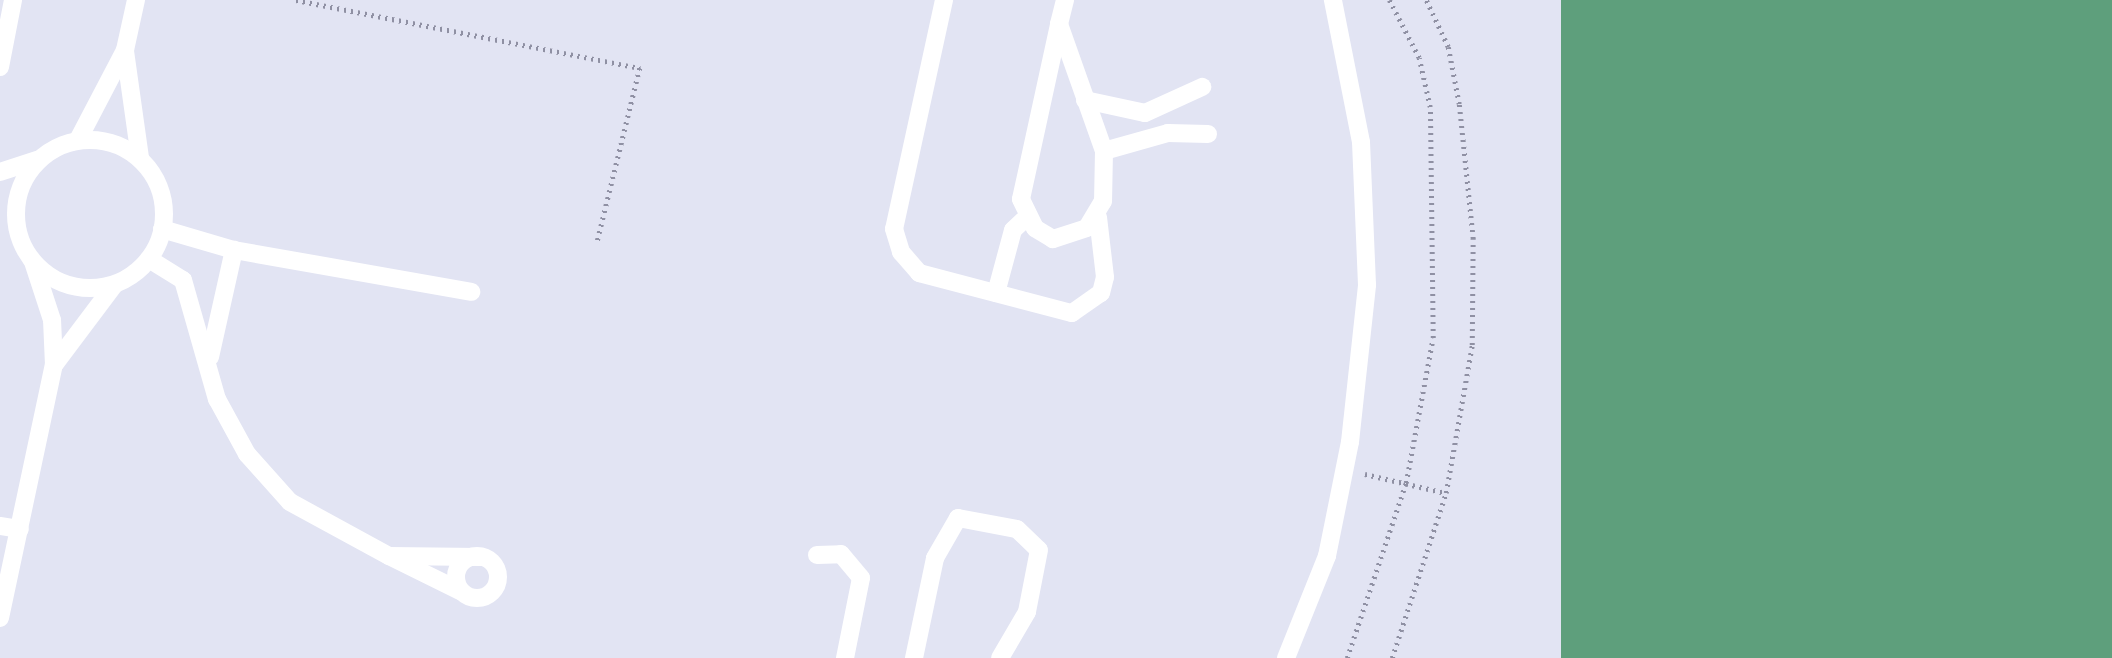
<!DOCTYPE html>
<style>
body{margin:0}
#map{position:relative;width:2112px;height:658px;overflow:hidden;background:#e2e4f3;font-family:"Roboto Serif",serif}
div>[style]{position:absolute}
.water>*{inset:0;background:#5e9f7c;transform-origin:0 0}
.path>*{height:4.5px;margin-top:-2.25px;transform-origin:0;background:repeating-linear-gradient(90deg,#8f90a3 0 2px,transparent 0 7px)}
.lane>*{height:18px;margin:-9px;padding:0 9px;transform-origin:9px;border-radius:9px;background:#fff}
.lane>.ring{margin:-9px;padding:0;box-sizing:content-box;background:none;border:18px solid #fff;border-radius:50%}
span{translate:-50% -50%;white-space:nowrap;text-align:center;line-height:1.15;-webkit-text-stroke:7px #fff;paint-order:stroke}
</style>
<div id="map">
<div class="water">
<div style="left:1561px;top:0;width:551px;height:659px"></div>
</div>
<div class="path">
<div style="left:296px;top:0;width:351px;rotate:11.2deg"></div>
<div style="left:640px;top:68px;width:180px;rotate:103.8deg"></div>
<div style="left:1365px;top:474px;width:83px;rotate:13.2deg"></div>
<div style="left:1347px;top:658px;width:185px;rotate:-71.4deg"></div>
<div style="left:1406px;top:483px;width:147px;rotate:-79.5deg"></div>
<div style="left:1433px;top:338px;width:231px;rotate:-90.7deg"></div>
<div style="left:1430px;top:107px;width:50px;rotate:-102.7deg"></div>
<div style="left:1419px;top:58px;width:65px;rotate:-117.3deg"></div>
<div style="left:1392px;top:658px;width:174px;rotate:-71.9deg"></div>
<div style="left:1446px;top:493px;width:150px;rotate:-80deg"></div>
<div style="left:1472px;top:345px;width:106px;rotate:-89.5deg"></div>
<div style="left:1473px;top:239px;width:136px;rotate:-95.9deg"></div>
<div style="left:1459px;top:104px;width:58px;rotate:-100.9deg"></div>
<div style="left:1448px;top:47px;width:52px;rotate:-115.1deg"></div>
</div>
<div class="lane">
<div style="left:944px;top:0;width:234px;rotate:102.3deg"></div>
<div style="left:894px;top:229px;width:24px;rotate:73deg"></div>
<div style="left:901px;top:252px;width:28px;rotate:49deg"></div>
<div style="left:919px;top:273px;width:158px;rotate:14.7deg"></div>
<div style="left:1072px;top:313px;width:35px;rotate:-35deg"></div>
<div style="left:1101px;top:293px;width:16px;rotate:-76deg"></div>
<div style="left:1105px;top:277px;width:60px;rotate:-96.7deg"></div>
<div style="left:1059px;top:24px;width:135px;rotate:70.5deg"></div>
<div style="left:1104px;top:151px;width:50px;rotate:91.1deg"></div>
<div style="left:1103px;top:201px;width:31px;rotate:121deg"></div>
<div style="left:1087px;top:228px;width:36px;rotate:162deg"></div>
<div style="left:1053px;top:239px;width:21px;rotate:-149deg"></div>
<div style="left:1035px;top:228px;width:32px;rotate:-116deg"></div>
<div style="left:1021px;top:199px;width:179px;rotate:-77.7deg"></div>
<div style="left:1059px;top:24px;width:25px;rotate:-76deg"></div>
<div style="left:125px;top:51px;width:108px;rotate:82deg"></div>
<div style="left:0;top:67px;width:68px;rotate:-79deg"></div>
<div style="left:1085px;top:100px;width:61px;rotate:12.2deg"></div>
<div style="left:1145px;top:113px;width:63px;rotate:-24.5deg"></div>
<div class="ring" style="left:16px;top:140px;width:130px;height:130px"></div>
<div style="left:78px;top:140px;width:102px;rotate:-62.4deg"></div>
<div style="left:125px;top:50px;width:51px;rotate:-77.6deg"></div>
<div style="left:1104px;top:151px;width:66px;rotate:-15.7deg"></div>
<div style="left:1168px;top:133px;width:40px;rotate:1.4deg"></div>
<div style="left:0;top:172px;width:40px;rotate:-18deg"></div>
<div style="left:162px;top:229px;width:75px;rotate:16.3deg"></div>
<div style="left:234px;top:250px;width:241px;rotate:10deg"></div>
<div style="left:149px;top:259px;width:40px;rotate:32deg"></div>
<div style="left:183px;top:280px;width:124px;rotate:74.1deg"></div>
<div style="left:217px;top:399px;width:63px;rotate:61.4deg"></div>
<div style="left:247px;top:454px;width:64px;rotate:48.1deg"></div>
<div style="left:290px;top:502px;width:113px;rotate:28.6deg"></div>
<div style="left:389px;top:556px;width:91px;rotate:0.6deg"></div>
<div style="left:996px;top:293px;width:65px;rotate:-74.9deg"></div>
<div style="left:1013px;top:230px;width:19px;rotate:-43deg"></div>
<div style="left:210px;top:357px;width:110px;rotate:-77.4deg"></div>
<div style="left:54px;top:365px;width:100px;rotate:-53.1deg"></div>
<div style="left:0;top:526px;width:20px;rotate:9deg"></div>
<div style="left:817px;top:555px;width:24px;rotate:-2deg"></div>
<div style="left:841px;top:554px;width:31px;rotate:50deg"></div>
<div style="left:861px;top:578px;width:82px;rotate:101.3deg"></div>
<div class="ring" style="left:456px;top:556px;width:24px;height:24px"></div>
<div style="left:389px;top:556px;width:79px;rotate:26.2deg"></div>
<div style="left:0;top:618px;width:259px;rotate:-78deg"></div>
<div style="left:54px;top:365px;width:45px;rotate:-92.5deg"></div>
<div style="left:52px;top:320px;width:61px;rotate:-108.1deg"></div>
<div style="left:914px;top:658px;width:102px;rotate:-78.1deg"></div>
<div style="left:935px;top:558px;width:46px;rotate:-60.1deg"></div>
<div style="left:958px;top:518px;width:60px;rotate:10.6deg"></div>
<div style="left:1017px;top:529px;width:30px;rotate:44deg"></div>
<div style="left:1039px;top:550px;width:63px;rotate:101deg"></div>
<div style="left:1027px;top:612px;width:53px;rotate:120.4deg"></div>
<div style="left:1286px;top:658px;width:110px;rotate:-68.1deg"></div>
<div style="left:1327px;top:556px;width:116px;rotate:-78.6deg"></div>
<div style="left:1350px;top:442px;width:158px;rotate:-83.8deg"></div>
<div style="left:1367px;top:285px;width:143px;rotate:-92.4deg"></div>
<div style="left:1361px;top:142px;width:145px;rotate:-101.2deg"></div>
</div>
</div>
